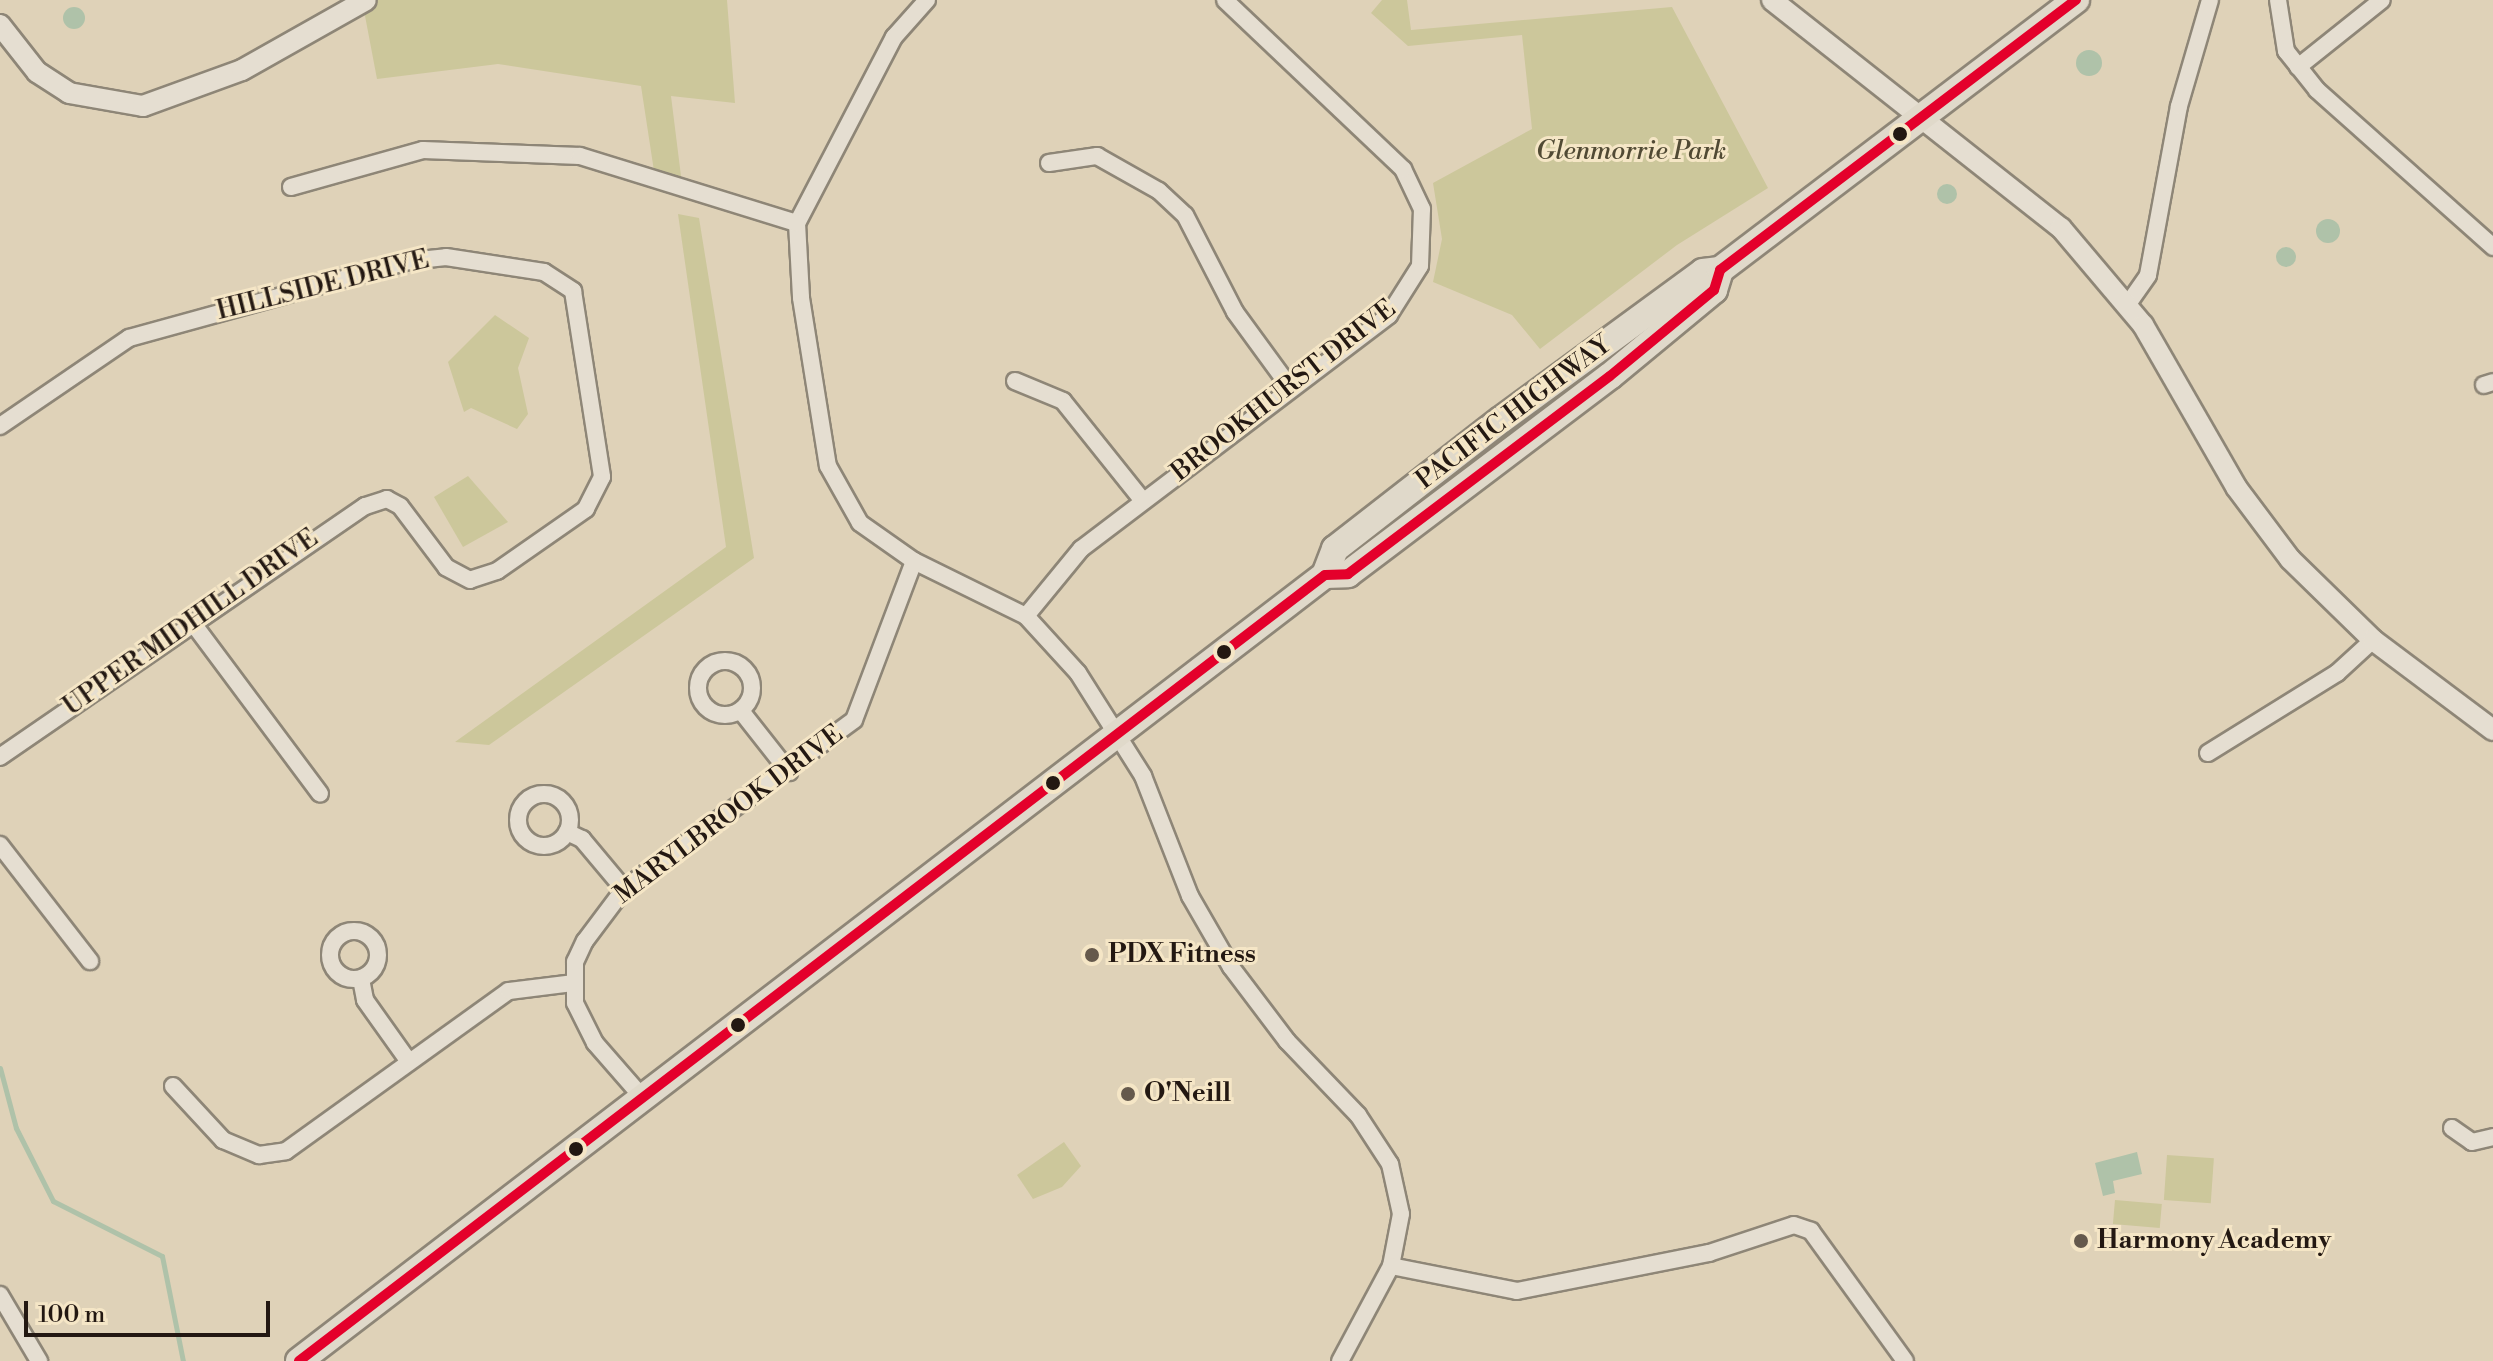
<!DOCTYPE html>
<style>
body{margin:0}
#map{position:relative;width:2493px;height:1361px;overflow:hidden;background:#dfd2b8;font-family:"Libre Bodoni",serif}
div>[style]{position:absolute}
.green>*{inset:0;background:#ccc79b;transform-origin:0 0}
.water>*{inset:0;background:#afc2a9}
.round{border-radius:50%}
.stream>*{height:5px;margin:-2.5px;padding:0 2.5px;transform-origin:2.5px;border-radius:2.5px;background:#afc2a9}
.roads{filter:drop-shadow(2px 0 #8e8677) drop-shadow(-2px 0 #8e8677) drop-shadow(0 2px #8e8677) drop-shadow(0 -2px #8e8677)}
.minor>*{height:16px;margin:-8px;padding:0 8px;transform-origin:8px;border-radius:8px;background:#e5ded1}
.minor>.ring{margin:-8px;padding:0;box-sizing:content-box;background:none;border:16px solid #e5ded1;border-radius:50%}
.tertiary>*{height:20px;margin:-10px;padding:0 10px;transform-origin:10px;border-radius:10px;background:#e5ded1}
.primary>*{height:26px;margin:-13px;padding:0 13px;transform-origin:13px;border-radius:13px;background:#e0d9ca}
.bus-1>*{height:10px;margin:-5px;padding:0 5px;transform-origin:5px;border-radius:5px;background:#e4002b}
.dots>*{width:22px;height:22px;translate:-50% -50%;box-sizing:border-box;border:4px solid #f5e6c6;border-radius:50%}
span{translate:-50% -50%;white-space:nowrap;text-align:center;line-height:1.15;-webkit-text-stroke:6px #f5e6c6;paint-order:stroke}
.park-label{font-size:26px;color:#514a34;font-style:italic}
.street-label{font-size:26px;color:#231812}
.poi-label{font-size:26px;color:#231812;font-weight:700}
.left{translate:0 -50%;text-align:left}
.scale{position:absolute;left:24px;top:1301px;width:246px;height:36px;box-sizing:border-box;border:4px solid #231812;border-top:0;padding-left:10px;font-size:24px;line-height:28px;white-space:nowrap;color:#231812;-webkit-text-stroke:6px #f5e6c6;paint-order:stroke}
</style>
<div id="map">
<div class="green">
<div style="clip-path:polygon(362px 0,727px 0,735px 103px,671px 96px,681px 176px,673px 178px,654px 171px,641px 86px,498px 64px,377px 79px)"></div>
<div style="clip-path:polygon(1382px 0,1407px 0,1411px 30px,1672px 7px,1768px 188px,1677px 245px,1540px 349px,1512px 315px,1433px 282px,1442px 239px,1433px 183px,1532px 129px,1522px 35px,1408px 46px,1371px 13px)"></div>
<div style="clip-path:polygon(678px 214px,699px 218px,754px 558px,489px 745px,455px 742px,726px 547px)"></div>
<div style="clip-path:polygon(495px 315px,529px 338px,518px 368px,528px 414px,517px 429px,471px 408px,464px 412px,448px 362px)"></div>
<div style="clip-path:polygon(468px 476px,508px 522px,463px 547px,434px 497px)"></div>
<div style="clip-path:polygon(1064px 1142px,1081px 1166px,1062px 1187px,1033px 1199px,1017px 1175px)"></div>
<div style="left:2167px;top:1155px;width:47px;height:45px;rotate:4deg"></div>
<div style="left:2115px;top:1200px;width:47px;height:24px;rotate:5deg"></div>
</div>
<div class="water">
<div class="round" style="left:63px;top:7px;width:22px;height:22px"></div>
<div class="round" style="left:2076px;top:50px;width:26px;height:26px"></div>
<div class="round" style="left:1937px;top:184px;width:20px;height:20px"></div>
<div class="round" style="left:2316px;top:219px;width:24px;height:24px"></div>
<div class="round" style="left:2276px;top:247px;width:20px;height:20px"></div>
<div style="clip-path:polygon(2137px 1152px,2142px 1174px,2113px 1181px,2115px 1193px,2103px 1196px,2095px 1163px)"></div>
</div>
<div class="stream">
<div style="left:0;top:1068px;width:62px;rotate:75.1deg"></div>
<div style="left:16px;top:1128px;width:82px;rotate:63.1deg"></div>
<div style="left:53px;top:1201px;width:122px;rotate:26.8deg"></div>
<div style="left:162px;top:1256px;width:107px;rotate:78.7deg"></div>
</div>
<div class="roads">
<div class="minor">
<div style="left:927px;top:0;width:50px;rotate:131.7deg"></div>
<div style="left:894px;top:37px;width:210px;rotate:117.5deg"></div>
<div style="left:797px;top:223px;width:75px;rotate:86.9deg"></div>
<div style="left:801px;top:298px;width:170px;rotate:80.9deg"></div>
<div style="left:828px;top:466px;width:65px;rotate:60.7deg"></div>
<div style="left:860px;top:523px;width:66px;rotate:35.1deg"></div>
<div style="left:914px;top:561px;width:125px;rotate:26.2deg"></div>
<div style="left:1026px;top:616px;width:77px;rotate:47.6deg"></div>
<div style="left:1078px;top:673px;width:122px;rotate:57.7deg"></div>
<div style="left:1143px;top:776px;width:129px;rotate:68.6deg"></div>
<div style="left:1190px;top:896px;width:82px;rotate:60deg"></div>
<div style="left:1231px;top:967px;width:93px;rotate:52.9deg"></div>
<div style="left:1287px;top:1041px;width:103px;rotate:46.2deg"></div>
<div style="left:1358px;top:1115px;width:59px;rotate:56.9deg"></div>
<div style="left:1390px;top:1164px;width:51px;rotate:77.6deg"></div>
<div style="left:1401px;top:1214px;width:53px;rotate:100.9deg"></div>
<div style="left:1391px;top:1266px;width:108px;rotate:118.2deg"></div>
<div style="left:2278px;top:0;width:52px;rotate:81.1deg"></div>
<div style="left:2286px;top:51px;width:50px;rotate:51.5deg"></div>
<div style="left:2317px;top:90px;width:236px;rotate:41.7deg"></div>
<div style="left:2298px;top:67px;width:107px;rotate:-38.6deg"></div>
<div style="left:1049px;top:163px;width:49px;rotate:-8.3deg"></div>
<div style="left:1097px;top:156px;width:71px;rotate:29.4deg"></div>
<div style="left:1159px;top:191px;width:35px;rotate:43deg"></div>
<div style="left:1185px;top:215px;width:109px;rotate:62.7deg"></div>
<div style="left:1235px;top:312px;width:92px;rotate:53.9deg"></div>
<div style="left:291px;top:187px;width:137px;rotate:-15.7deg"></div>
<div style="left:423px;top:150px;width:157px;rotate:2.2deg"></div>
<div style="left:580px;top:156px;width:227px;rotate:17.2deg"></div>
<div style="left:2128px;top:304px;width:35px;rotate:-55deg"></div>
<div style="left:2148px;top:275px;width:172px;rotate:-79.6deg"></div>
<div style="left:2179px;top:106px;width:110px;rotate:-73.7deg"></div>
<div style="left:1015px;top:381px;width:52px;rotate:22.6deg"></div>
<div style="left:1063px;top:401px;width:128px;rotate:51.3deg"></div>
<div style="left:2484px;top:385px;width:9px;rotate:-18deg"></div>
<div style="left:0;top:426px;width:156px;rotate:-34.3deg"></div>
<div style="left:129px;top:338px;width:290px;rotate:-15.4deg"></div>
<div style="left:409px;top:261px;width:37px;rotate:-6deg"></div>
<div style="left:446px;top:257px;width:99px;rotate:8.7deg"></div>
<div style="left:544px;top:272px;width:35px;rotate:33deg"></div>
<div style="left:573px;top:291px;width:188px;rotate:81.1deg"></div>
<div style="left:602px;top:477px;width:36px;rotate:117deg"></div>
<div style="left:586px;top:509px;width:108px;rotate:145.1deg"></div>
<div style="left:497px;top:571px;width:28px;rotate:162deg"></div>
<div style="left:470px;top:580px;width:27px;rotate:-152deg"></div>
<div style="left:446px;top:567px;width:76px;rotate:-127deg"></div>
<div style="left:400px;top:506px;width:15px;rotate:-152deg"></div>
<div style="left:387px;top:499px;width:23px;rotate:162deg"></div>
<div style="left:365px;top:506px;width:443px;rotate:145.5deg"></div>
<div style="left:1026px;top:616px;width:87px;rotate:-50.6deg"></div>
<div style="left:1081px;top:549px;width:387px;rotate:-37.2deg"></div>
<div style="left:1389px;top:315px;width:58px;rotate:-57.7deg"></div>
<div style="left:1420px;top:266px;width:57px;rotate:-88deg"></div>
<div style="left:1422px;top:209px;width:44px;rotate:-115.4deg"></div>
<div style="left:1403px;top:169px;width:245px;rotate:-136.5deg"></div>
<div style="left:192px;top:622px;width:214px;rotate:53.3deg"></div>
<div class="ring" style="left:698px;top:661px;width:38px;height:38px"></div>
<div style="left:741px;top:711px;width:78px;rotate:51.8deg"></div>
<div style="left:2208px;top:753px;width:152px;rotate:-31.8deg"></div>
<div style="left:2337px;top:673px;width:49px;rotate:-42.5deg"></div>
<div class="ring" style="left:518px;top:794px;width:36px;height:36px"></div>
<div style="left:567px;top:832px;width:17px;rotate:25deg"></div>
<div style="left:582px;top:839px;width:65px;rotate:50deg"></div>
<div style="left:0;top:845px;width:147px;rotate:52.2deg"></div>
<div class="ring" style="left:330px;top:931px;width:32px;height:32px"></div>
<div style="left:361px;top:979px;width:21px;rotate:79deg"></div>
<div style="left:365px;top:1000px;width:76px;rotate:54.6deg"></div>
<div style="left:173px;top:1086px;width:74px;rotate:47.2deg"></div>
<div style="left:223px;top:1140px;width:39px;rotate:23deg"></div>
<div style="left:259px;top:1155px;width:27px;rotate:-8deg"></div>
<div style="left:286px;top:1151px;width:274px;rotate:-35.7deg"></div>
<div style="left:509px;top:991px;width:64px;rotate:-7.1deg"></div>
<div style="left:643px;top:1098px;width:73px;rotate:-131.1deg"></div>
<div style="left:595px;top:1043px;width:45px;rotate:-116.6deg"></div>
<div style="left:575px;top:1003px;width:41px;rotate:-90deg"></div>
<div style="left:575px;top:962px;width:23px;rotate:-65deg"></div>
<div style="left:585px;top:941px;width:65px;rotate:-53.1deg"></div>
<div style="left:624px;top:889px;width:285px;rotate:-36.3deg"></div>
<div style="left:854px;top:720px;width:170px;rotate:-69.3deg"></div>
<div style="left:2452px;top:1128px;width:24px;rotate:35deg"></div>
<div style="left:2472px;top:1142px;width:22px;rotate:-13deg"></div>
<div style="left:1391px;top:1266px;width:128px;rotate:11.2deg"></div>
<div style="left:1517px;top:1291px;width:196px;rotate:-11.2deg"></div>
<div style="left:1709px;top:1253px;width:89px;rotate:-18.2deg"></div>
<div style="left:1794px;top:1225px;width:18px;rotate:19deg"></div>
<div style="left:1811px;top:1231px;width:160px;rotate:54.1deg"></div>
<div style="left:0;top:1295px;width:77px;rotate:59.4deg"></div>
</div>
<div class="tertiary">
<div style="left:1772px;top:0;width:368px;rotate:38.3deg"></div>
<div style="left:2061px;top:228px;width:127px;rotate:49.8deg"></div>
<div style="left:2143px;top:325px;width:187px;rotate:60.1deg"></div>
<div style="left:2236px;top:487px;width:90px;rotate:53.1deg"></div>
<div style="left:2290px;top:559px;width:116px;rotate:44.3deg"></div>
<div style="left:2373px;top:640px;width:150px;rotate:36.9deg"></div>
<div style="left:0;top:25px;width:60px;rotate:51.8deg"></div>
<div style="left:37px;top:72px;width:38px;rotate:33deg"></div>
<div style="left:69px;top:93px;width:75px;rotate:10deg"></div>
<div style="left:143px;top:106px;width:105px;rotate:-20deg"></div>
<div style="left:242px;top:70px;width:142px;rotate:-29.4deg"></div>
</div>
<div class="primary">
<div style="left:1325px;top:575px;width:23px;rotate:-2deg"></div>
<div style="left:1348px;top:574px;width:328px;rotate:-37.1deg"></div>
<div style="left:1610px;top:376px;width:135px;rotate:-39.6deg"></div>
<div style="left:1714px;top:290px;width:21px;rotate:-73deg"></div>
<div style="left:299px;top:1361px;width:1292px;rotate:-37.46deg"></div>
<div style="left:1325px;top:575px;width:28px;rotate:-69deg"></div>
<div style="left:1335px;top:549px;width:210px;rotate:-37.9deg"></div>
<div style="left:1501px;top:420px;width:250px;rotate:-36.2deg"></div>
<div style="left:1703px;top:272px;width:17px;rotate:-7deg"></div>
<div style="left:1720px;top:270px;width:447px;rotate:-37.2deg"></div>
</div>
</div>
<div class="bus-1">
<div style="left:299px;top:1361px;width:1292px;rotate:-37.46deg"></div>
<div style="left:1325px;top:575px;width:23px;rotate:-2deg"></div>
<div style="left:1348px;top:574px;width:328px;rotate:-37.1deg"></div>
<div style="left:1610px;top:376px;width:135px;rotate:-39.6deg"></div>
<div style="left:1714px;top:290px;width:21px;rotate:-73deg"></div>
<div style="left:1720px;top:270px;width:447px;rotate:-37.2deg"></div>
</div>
<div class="dots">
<div style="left:1900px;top:134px;background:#231812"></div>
<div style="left:1224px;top:652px;background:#231812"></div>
<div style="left:1053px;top:783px;background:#231812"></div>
<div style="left:1092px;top:955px;background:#65594c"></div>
<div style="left:738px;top:1025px;background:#231812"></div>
<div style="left:1128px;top:1094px;background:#65594c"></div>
<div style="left:576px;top:1149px;background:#231812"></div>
<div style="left:2081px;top:1241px;background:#65594c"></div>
</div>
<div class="park-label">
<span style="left:1631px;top:152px">Glenmorrie Park</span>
</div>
<div class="street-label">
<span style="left:323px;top:286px;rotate:-14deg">HILLSIDE DRIVE</span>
<span style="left:1284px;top:391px;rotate:-38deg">BROOKHURST DRIVE</span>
<span style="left:1514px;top:413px;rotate:-37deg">PACIFIC HIGHWAY</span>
<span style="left:191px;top:623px;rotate:-35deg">UPPER MIDHILL DRIVE</span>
<span style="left:729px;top:815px;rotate:-37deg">MARYLBROOK DRIVE</span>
</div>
<div class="poi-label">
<span class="left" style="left:1108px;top:955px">PDX Fitness</span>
<span class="left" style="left:1144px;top:1094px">O'Neill</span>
<span class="left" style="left:2097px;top:1241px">Harmony Academy</span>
</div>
<div class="scale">100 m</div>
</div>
